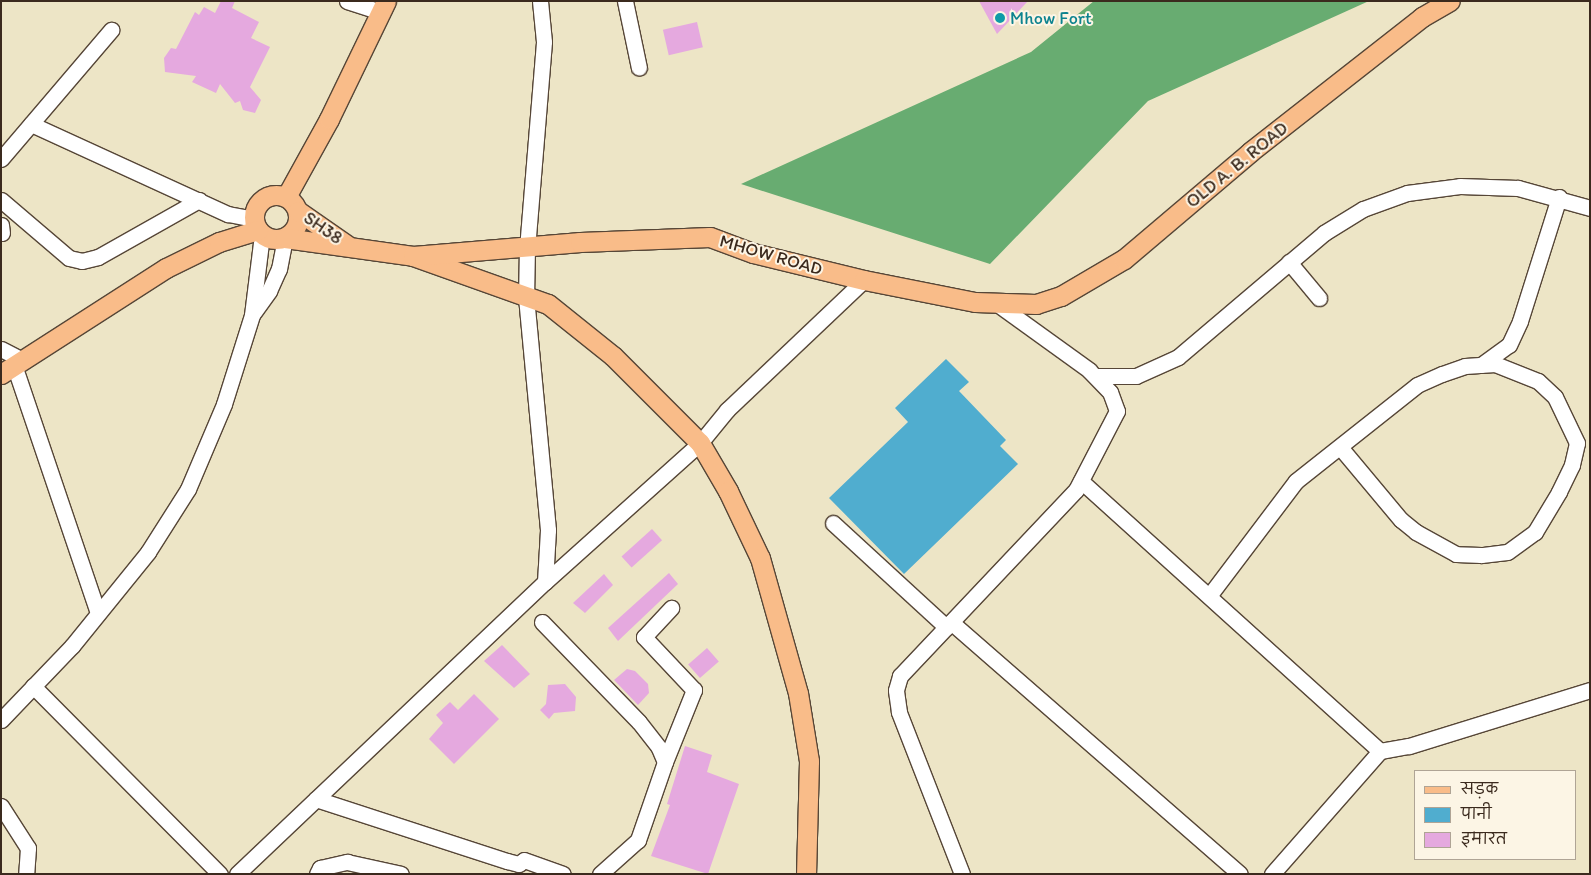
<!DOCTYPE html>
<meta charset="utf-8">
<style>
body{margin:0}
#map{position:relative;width:1591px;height:875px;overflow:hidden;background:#ede5c6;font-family:Itim,"Playpen Sans Deva",sans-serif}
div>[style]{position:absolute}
.forest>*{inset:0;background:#68ac71}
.water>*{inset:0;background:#50adcf}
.building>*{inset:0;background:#e5a9df;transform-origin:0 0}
.roads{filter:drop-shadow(1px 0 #564637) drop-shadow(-1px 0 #564637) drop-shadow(0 1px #564637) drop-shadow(0 -1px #564637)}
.minor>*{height:15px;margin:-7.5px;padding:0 7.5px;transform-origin:7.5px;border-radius:7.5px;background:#fff}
.major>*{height:19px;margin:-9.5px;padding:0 9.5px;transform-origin:9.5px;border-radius:9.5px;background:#f9bc89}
.major>.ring{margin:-9.5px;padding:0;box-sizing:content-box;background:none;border:19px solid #f9bc89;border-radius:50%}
.dots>*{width:14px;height:14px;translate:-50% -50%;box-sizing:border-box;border:2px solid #fcf5e5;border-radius:50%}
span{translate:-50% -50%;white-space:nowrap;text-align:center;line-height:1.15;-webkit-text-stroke:4px #fcf5e5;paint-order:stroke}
.culture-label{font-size:18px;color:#0d838f}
.left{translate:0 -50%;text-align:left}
.street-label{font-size:18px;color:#3b2a1e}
.frame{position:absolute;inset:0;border:2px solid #3b2a1e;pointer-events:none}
.legend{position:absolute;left:1414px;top:770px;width:162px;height:90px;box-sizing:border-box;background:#fcf5e5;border:1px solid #afa495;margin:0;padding:6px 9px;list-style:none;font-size:15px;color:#3b2a1e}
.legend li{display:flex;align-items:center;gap:10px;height:25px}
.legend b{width:25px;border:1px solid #afa495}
</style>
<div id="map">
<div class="forest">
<div style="clip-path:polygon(1094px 1px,1369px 1px,1148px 101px,990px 264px,741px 184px,1031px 52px)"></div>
</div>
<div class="water">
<div style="clip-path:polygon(946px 359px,969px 382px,959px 391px,1006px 440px,1000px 446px,1018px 464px,904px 574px,829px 498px,908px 422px,895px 408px)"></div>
</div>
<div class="building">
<div style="clip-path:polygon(221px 1px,235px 1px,232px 8px,259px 22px,251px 38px,270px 47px,250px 87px,261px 100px,255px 113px,243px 110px,240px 101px,235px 103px,220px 84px,216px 93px,192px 82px,196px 76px,165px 72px,164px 58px,171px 48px,176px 49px,195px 12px,199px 15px,204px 7px,215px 13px)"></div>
<div style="clip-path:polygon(979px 1px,1028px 1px,997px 34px)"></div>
<div style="left:697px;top:22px;width:26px;height:35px;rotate:77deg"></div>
<div style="left:652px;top:529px;width:15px;height:41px;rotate:48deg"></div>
<div style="clip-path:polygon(669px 573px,678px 584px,618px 641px,608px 628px)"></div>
<div style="clip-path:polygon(604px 574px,613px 585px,585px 613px,573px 603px)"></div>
<div style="clip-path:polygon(502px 645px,530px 674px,514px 688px,484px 661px)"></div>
<div style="left:707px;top:648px;width:18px;height:25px;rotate:49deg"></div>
<div style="clip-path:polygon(627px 669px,635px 671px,648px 684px,649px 693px,638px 705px,614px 680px)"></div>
<div style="clip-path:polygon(565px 684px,576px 697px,575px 711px,554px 713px,549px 719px,540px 710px,546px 704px,548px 685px)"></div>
<div style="clip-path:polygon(474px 694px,499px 719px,454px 764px,429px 739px,443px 723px,436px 715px,450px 702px,458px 710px)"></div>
<div style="clip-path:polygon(685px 746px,712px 755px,707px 772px,739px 784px,708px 874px,651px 856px,670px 805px,667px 804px)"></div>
</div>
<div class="roads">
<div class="minor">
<div style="left:347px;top:1px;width:36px;rotate:18deg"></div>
<div style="left:540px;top:1px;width:41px;rotate:84.4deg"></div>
<div style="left:544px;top:42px;width:206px;rotate:94.7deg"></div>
<div style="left:527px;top:247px;width:50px;rotate:91.1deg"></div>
<div style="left:526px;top:297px;width:234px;rotate:84.6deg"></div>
<div style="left:548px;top:530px;width:52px;rotate:93.3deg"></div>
<div style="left:625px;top:1px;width:68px;rotate:78.2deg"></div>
<div style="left:31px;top:124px;width:217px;rotate:24.6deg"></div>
<div style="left:228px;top:214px;width:26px;rotate:11deg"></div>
<div style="left:1px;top:159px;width:170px;rotate:-49.5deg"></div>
<div style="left:1px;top:200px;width:89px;rotate:40.5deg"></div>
<div style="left:69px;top:258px;width:13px;rotate:13deg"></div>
<div style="left:82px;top:261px;width:16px;rotate:-14deg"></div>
<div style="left:98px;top:257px;width:116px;rotate:-29.4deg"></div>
<div style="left:1px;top:225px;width:8px;rotate:83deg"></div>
<div style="left:1289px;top:262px;width:47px;rotate:50.2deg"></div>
<div style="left:254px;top:312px;width:26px;rotate:-54deg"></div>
<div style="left:269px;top:291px;width:24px;rotate:-66deg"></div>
<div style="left:279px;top:269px;width:32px;rotate:-79deg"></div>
<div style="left:1px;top:349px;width:25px;rotate:27deg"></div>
<div style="left:14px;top:365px;width:262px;rotate:71.3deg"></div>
<div style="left:1481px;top:365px;width:34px;rotate:-36deg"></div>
<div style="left:1509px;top:345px;width:26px;rotate:-65deg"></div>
<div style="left:1520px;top:321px;width:130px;rotate:-72.5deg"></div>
<div style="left:1096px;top:376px;width:40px"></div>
<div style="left:1136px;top:376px;width:46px;rotate:-24.3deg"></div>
<div style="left:1178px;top:357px;width:192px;rotate:-40.3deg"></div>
<div style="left:1324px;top:233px;width:46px;rotate:-31.6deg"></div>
<div style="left:1363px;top:209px;width:47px;rotate:-20deg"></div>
<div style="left:1407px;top:193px;width:53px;rotate:-7.5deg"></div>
<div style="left:1460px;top:186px;width:58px;rotate:2deg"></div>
<div style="left:1518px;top:188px;width:75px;rotate:15.5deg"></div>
<div style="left:1081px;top:481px;width:403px;rotate:42.1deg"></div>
<div style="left:833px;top:523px;width:154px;rotate:42.6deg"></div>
<div style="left:1209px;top:596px;width:144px;rotate:-52.9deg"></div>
<div style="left:1296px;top:481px;width:154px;rotate:-38.4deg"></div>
<div style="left:1417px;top:385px;width:27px;rotate:-24deg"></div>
<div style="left:1442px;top:374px;width:24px;rotate:-19deg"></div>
<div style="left:1465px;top:366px;width:30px;rotate:-4deg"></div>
<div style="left:1495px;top:364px;width:46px;rotate:21.6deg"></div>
<div style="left:1538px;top:381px;width:23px;rotate:43deg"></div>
<div style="left:1555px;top:397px;width:51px;rotate:64.4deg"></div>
<div style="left:1577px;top:443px;width:23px;rotate:103deg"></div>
<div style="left:1572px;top:465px;width:30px;rotate:116deg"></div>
<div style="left:1559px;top:492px;width:47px;rotate:121deg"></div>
<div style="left:1535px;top:532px;width:34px;rotate:144deg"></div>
<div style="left:1507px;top:552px;width:26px;rotate:173deg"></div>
<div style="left:1481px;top:555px;width:25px;rotate:-178deg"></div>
<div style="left:1456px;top:554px;width:46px;rotate:-151.2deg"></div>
<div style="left:1416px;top:532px;width:19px;rotate:-141deg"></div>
<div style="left:1401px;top:520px;width:95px;rotate:-129.9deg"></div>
<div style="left:542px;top:622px;width:139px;rotate:45.9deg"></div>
<div style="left:639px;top:722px;width:33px;rotate:52deg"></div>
<div style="left:659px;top:748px;width:15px;rotate:67deg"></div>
<div style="left:665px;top:762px;width:83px;rotate:109.1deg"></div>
<div style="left:638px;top:840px;width:51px;rotate:138.2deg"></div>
<div style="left:951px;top:622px;width:383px;rotate:41.1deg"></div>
<div style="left:33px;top:686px;width:265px;rotate:45.2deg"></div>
<div style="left:1px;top:720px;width:103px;rotate:-46.2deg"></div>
<div style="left:72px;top:646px;width:121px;rotate:-51deg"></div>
<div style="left:148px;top:552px;width:75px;rotate:-57.6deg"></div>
<div style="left:188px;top:489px;width:92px;rotate:-67deg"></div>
<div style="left:224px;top:404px;width:93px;rotate:-72.5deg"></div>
<div style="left:252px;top:315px;width:81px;rotate:-82.9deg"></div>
<div style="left:665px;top:762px;width:78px;rotate:-68.1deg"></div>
<div style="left:694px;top:690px;width:73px;rotate:-133.3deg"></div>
<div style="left:644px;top:637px;width:40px;rotate:-47deg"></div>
<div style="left:316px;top:799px;width:201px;rotate:18deg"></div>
<div style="left:507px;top:861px;width:12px;rotate:14deg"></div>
<div style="left:519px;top:864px;width:6px;rotate:-39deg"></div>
<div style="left:524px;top:860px;width:41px;rotate:19.7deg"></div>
<div style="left:1px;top:806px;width:50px;rotate:57.3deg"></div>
<div style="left:28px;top:848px;width:26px;rotate:94deg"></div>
<div style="left:237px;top:874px;width:424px;rotate:-43.5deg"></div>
<div style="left:545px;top:582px;width:208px;rotate:-41.9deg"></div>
<div style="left:700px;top:443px;width:43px;rotate:-50.7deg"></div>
<div style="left:727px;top:410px;width:189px;rotate:-43.5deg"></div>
<div style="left:317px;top:874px;width:7px;rotate:-63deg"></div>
<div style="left:320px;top:868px;width:28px;rotate:-13deg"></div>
<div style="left:347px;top:862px;width:55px;rotate:12.5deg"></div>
<div style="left:962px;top:874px;width:174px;rotate:-111.3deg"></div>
<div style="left:899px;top:712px;width:22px;rotate:-98deg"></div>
<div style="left:896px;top:690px;width:15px;rotate:-74deg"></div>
<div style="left:900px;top:676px;width:256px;rotate:-46.6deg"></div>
<div style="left:1076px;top:490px;width:89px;rotate:-62.6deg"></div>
<div style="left:1117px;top:411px;width:20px;rotate:-110deg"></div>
<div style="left:1110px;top:392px;width:30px;rotate:-134deg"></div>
<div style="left:1089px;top:370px;width:115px;rotate:-144.2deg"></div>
<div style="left:1272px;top:874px;width:164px;rotate:-48.7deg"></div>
<div style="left:1380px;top:751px;width:29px;rotate:-10deg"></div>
<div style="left:1409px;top:746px;width:189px;rotate:-17.2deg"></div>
</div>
<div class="major">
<div class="ring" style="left:254px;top:195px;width:25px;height:25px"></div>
<div style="left:286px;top:197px;width:89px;rotate:-61.1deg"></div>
<div style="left:329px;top:119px;width:131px;rotate:-64.2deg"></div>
<div style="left:298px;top:211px;width:60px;rotate:34.8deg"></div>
<div style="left:285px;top:238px;width:129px;rotate:8deg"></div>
<div style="left:413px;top:256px;width:143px;rotate:19.6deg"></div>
<div style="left:548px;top:304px;width:83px;rotate:38.7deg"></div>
<div style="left:613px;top:356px;width:123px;rotate:45deg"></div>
<div style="left:700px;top:443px;width:56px;rotate:59.7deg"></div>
<div style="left:728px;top:491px;width:74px;rotate:64.5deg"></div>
<div style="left:760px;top:558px;width:140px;rotate:74.3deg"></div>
<div style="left:798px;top:693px;width:69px;rotate:80.8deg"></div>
<div style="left:809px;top:761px;width:113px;rotate:91.5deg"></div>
<div style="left:413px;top:256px;width:168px;rotate:-4.8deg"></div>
<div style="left:580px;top:242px;width:130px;rotate:-2.2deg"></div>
<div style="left:710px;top:237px;width:46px;rotate:20.4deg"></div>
<div style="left:753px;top:253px;width:114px;rotate:13.7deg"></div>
<div style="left:864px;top:280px;width:113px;rotate:11.2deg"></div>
<div style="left:975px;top:302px;width:61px;rotate:1.9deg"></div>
<div style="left:1036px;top:304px;width:26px;rotate:-18deg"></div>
<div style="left:1061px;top:296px;width:73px;rotate:-30.4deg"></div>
<div style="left:1124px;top:259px;width:165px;rotate:-40.3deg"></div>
<div style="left:1250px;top:152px;width:219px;rotate:-38.1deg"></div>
<div style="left:1422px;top:17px;width:32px;rotate:-30deg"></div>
<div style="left:1px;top:374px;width:196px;rotate:-32.7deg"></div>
<div style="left:166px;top:268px;width:59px;rotate:-26.1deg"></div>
<div style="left:219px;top:242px;width:41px;rotate:-17.1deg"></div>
</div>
</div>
<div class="dots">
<div style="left:1000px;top:18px;background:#0f9aa8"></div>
</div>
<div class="culture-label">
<span class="left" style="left:1010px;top:18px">Mhow Fort</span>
</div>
<div class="street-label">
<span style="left:1237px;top:165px;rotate:-39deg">OLD A. B. ROAD</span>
<span style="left:323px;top:228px;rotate:35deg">SH38</span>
<span style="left:771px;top:255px;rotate:16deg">MHOW ROAD</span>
</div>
<div class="frame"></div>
<ul class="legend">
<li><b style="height:6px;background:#f9bc89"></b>सड़क</li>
<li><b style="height:14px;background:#50adcf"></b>पानी</li>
<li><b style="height:14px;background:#e5a9df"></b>इमारत</li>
</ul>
</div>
